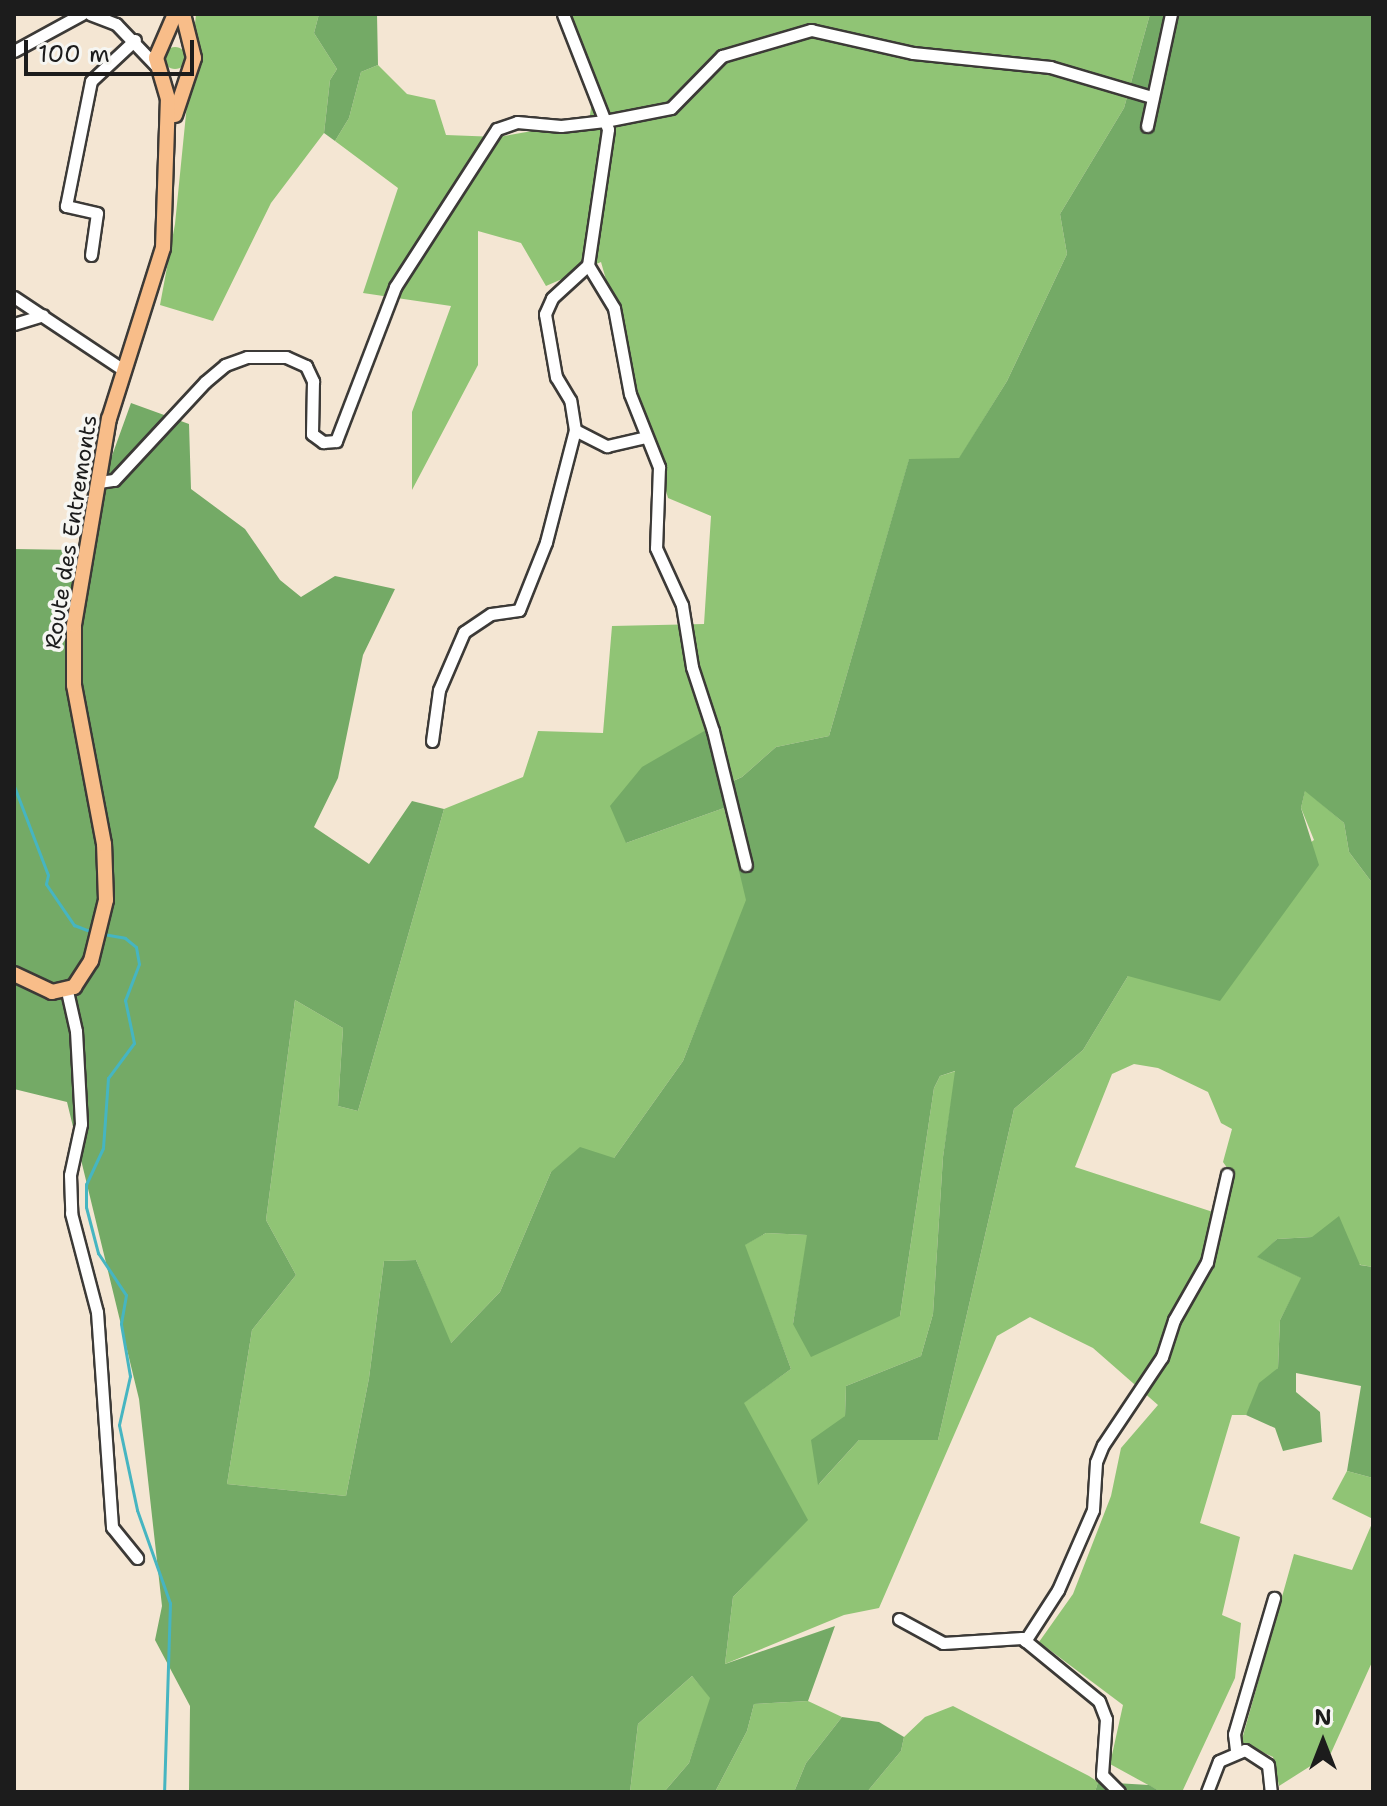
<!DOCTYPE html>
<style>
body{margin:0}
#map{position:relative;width:1387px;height:1806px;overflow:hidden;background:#f4e6d3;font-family:"Shantell Sans",sans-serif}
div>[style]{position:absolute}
.green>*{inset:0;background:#90c475}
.round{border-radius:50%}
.forest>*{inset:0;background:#74aa66}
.stream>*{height:3px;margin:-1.5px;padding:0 1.5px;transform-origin:1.5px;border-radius:1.5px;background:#46b5c1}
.roads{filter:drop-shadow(2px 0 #3c3a37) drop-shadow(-2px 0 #3c3a37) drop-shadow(0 2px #3c3a37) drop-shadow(0 -2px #3c3a37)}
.minor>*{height:11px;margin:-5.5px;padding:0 5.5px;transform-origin:5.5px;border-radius:5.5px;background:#fff}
.major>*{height:14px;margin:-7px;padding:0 7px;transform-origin:7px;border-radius:7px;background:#f8bd89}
span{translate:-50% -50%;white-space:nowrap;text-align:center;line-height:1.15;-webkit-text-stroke:7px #f6f6f2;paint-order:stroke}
.street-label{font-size:22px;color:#1c1c1c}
.frame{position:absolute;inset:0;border:16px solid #1c1c1c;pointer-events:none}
.north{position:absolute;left:1283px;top:1702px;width:80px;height:80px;-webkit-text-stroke:6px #f6f6f2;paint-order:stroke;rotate:0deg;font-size:22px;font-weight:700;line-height:32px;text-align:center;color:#1c1c1c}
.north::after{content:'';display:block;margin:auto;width:28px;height:36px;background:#1c1c1c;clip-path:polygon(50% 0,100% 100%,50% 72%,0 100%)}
.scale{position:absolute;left:24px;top:40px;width:170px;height:36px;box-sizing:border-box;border:4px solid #1c1c1c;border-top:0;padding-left:10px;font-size:24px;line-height:28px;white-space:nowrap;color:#1c1c1c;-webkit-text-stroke:6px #f6f6f2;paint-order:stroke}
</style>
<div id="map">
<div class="green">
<div style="clip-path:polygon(196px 14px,319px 14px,314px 33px,337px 69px,330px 80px,324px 133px,271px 203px,213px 321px,160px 305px,175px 224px)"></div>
<div style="clip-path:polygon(559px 14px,1150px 14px,1124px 108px,1060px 214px,1067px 254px,1007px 381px,959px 459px,909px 460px,829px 736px,776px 747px,742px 777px,721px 786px,706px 731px,626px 843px,724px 808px,747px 900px,683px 1061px,614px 1158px,551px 1172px,500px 1292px,450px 1344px,416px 1260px,384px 1261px,369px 1378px,346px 1496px,227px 1484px,252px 1330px,296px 1275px,266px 1220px,295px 1000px,343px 1028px,338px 1106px,358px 1111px,444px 809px,523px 777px,538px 731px,603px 733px,612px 626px,704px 624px,711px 516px,668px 498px,601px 262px,546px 286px,521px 243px,478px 231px,478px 365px,412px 490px,412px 412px,451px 306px,363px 293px,398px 188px,335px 141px,349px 118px,361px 72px,378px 65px,407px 94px,435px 100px,446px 135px,498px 137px,589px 121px,592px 102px)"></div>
<div class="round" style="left:164px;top:47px;width:22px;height:22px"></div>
<div style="clip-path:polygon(evenodd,1305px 790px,1344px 823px,1349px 852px,1373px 884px,1373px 1267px,1361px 1265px,1312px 1237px,1277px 1239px,1258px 1257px,1302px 1278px,1280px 1320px,1278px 1368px,1246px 1415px,1232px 1415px,1200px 1523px,1240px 1537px,1222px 1615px,1241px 1623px,1235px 1678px,1182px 1792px,1161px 1792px,1110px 1764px,1123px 1705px,1039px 1642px,1073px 1594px,1111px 1496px,1121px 1448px,1158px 1405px,1093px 1348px,1030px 1317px,997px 1336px,879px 1608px,844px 1615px,725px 1664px,733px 1597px,807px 1520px,743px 1403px,791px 1369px,744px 1245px,766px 1233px,808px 1235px,793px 1324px,900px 1316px,934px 1088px,940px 1076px,956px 1071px,943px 1157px,933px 1314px,921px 1356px,846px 1386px,845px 1416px,819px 1484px,859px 1440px,938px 1440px,1014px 1109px,1083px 1050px,1128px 976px,1314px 840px,1301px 808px,1305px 790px,1134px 1064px,1158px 1068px,1208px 1092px,1221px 1123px,1232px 1129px,1223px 1162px,1230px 1172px,1216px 1213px,1075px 1167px,1112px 1074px,1134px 1064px)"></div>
<div style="clip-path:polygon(1347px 1471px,1373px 1478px,1373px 1519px,1332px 1499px)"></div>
<div style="clip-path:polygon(1373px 1521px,1373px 1660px,1331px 1753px,1279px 1786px,1273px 1757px,1241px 1743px,1294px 1554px,1352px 1570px)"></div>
<div style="clip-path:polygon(692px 1676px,711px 1698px,689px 1763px,664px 1792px,630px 1792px,638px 1724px)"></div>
<div style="clip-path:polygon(808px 1701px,842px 1717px,806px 1763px,794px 1792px,715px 1792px,747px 1731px,754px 1704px)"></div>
<div style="clip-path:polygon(953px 1706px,1089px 1776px,1098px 1782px,1095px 1792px,867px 1792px,901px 1751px,904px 1737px,925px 1717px)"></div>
</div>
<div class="forest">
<div style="clip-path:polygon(319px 14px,377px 14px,378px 65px,361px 72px,349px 118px,335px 141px,324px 133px,330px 80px,337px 69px,314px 33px)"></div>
<div style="clip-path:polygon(1150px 14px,1373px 14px,1373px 884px,1349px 852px,1344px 823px,1305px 791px,1301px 808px,1319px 865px,1220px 1001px,1128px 976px,1083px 1050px,1014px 1109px,938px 1440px,859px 1440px,818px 1485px,811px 1440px,845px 1416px,846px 1386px,921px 1356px,933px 1314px,943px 1157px,955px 1071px,940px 1076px,934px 1088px,900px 1316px,811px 1357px,793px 1324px,807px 1235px,766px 1233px,745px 1245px,791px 1369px,744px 1403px,808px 1520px,733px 1597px,725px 1664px,835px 1626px,808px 1701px,754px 1704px,747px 1731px,715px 1792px,664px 1792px,689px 1763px,710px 1698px,692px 1676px,638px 1724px,630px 1792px,189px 1792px,190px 1706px,155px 1640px,162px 1606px,139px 1399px,67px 1102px,14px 1089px,14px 549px,78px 550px,131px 403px,189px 424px,191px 489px,245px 529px,280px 580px,301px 597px,335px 576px,395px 589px,363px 655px,338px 778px,314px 827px,369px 864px,412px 801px,444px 809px,358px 1111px,338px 1106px,343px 1028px,295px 1000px,266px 1220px,296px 1275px,252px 1330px,227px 1484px,346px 1496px,369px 1378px,384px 1261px,416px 1260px,451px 1343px,500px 1292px,551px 1172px,580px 1147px,614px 1158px,683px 1061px,746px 900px,724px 808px,626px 843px,610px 806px,642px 767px,706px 730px,722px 786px,742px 777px,776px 747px,829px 736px,909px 459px,959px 458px,1007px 381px,1067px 254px,1060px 214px,1124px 108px)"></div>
<div style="clip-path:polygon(1339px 1216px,1360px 1265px,1373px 1267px,1373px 1478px,1347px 1471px,1361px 1386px,1296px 1373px,1296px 1392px,1320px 1412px,1322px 1442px,1283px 1451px,1275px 1428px,1246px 1415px,1259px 1383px,1278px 1368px,1280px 1320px,1301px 1278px,1257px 1257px,1277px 1239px,1312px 1237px)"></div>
<div style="clip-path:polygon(842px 1717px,879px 1722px,904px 1737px,901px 1751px,867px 1792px,794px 1792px,806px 1763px)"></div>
<div style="clip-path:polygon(1098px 1782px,1149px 1785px,1161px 1792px,1095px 1792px)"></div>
</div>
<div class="stream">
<div style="left:14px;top:786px;width:95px;rotate:69.1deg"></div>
<div style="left:48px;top:875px;width:9px;rotate:103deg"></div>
<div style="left:46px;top:884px;width:50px;rotate:55.7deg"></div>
<div style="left:74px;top:925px;width:19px;rotate:21deg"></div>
<div style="left:103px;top:934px;width:22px;rotate:10deg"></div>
<div style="left:125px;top:938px;width:14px;rotate:39deg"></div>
<div style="left:136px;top:947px;width:17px;rotate:80deg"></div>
<div style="left:139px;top:964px;width:39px;rotate:111deg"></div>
<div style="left:125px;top:1000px;width:44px;rotate:78.2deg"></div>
<div style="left:134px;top:1043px;width:44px;rotate:126.6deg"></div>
<div style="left:108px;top:1078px;width:70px;rotate:94.1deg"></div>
<div style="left:103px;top:1148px;width:40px;rotate:115deg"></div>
<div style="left:86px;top:1184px;width:23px;rotate:90deg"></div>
<div style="left:86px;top:1207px;width:48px;rotate:75.4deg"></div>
<div style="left:98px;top:1253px;width:50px;rotate:56.3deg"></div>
<div style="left:126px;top:1295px;width:29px;rotate:100deg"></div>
<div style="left:121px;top:1324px;width:53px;rotate:80.2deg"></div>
<div style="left:130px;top:1376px;width:50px;rotate:102.7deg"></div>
<div style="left:119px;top:1425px;width:87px;rotate:78deg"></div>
<div style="left:137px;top:1510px;width:99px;rotate:70.5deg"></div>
<div style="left:170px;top:1603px;width:189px;rotate:91.8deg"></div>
</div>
<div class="roads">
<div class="minor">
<div style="left:90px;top:14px;width:28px;rotate:21deg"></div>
<div style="left:116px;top:24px;width:62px;rotate:46.3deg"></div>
<div style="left:14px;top:51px;width:77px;rotate:-28.6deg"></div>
<div style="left:1147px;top:126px;width:115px;rotate:-77.9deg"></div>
<div style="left:91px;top:255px;width:42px;rotate:-81.9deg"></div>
<div style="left:97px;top:213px;width:32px;rotate:-167deg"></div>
<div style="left:66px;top:206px;width:127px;rotate:-78.7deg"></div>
<div style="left:91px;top:81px;width:60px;rotate:-43deg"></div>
<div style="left:588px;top:265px;width:50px;rotate:58.8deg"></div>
<div style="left:614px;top:308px;width:87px;rotate:79.5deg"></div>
<div style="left:630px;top:394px;width:79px;rotate:68.3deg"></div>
<div style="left:659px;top:467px;width:81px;rotate:92.1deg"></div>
<div style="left:656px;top:548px;width:63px;rotate:65.5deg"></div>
<div style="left:682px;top:605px;width:63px;rotate:80.8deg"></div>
<div style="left:692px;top:667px;width:67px;rotate:71.8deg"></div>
<div style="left:713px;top:731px;width:138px;rotate:76.2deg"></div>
<div style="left:14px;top:297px;width:133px;rotate:33.7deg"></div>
<div style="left:14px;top:324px;width:30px;rotate:-17deg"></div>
<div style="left:575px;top:430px;width:36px;rotate:27deg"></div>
<div style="left:607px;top:446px;width:40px;rotate:-13deg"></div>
<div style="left:99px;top:482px;width:15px;rotate:-8deg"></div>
<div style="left:114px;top:480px;width:134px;rotate:-47.1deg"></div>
<div style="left:205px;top:382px;width:26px;rotate:-40deg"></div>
<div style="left:225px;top:365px;width:23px;rotate:-20deg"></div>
<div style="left:247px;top:357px;width:39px"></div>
<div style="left:286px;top:357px;width:22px;rotate:24deg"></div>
<div style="left:306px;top:366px;width:17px;rotate:65deg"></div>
<div style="left:313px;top:381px;width:53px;rotate:91.1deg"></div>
<div style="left:312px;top:434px;width:14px;rotate:36deg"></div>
<div style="left:323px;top:442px;width:13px;rotate:-4deg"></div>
<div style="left:336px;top:441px;width:165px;rotate:-69deg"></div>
<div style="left:395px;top:287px;width:188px;rotate:-57.2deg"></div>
<div style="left:497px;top:129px;width:21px;rotate:-19deg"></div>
<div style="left:517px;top:122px;width:44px;rotate:5.2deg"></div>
<div style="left:561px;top:126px;width:44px;rotate:-6.5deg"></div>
<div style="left:605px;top:121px;width:67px;rotate:-11.1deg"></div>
<div style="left:671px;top:108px;width:73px;rotate:-45.6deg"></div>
<div style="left:722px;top:56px;width:93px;rotate:-16.3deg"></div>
<div style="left:811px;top:30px;width:105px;rotate:12.7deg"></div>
<div style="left:913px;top:53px;width:138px;rotate:5.8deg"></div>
<div style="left:1050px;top:67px;width:106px;rotate:16.4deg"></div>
<div style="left:432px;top:741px;width:51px;rotate:-82.2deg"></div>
<div style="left:439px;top:690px;width:63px;rotate:-66.7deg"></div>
<div style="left:464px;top:632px;width:32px;rotate:-34deg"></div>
<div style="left:491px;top:614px;width:28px;rotate:-8deg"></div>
<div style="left:519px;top:610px;width:73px;rotate:-68.3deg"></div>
<div style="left:546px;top:542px;width:116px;rotate:-75.5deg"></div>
<div style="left:575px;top:430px;width:30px;rotate:-99deg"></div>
<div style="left:570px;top:400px;width:27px;rotate:-121deg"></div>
<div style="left:556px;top:377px;width:64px;rotate:-99.9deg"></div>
<div style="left:545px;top:314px;width:17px;rotate:-66deg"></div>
<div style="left:552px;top:298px;width:49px;rotate:-42.5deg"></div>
<div style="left:588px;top:265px;width:137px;rotate:-81.6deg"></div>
<div style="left:608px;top:129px;width:123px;rotate:-111.4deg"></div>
<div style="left:67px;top:991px;width:41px;rotate:77.3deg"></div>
<div style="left:76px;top:1031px;width:93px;rotate:86.9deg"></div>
<div style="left:81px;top:1124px;width:52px;rotate:102.2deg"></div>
<div style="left:70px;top:1175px;width:38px;rotate:88deg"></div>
<div style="left:71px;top:1213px;width:102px;rotate:75.3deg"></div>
<div style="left:97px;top:1312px;width:216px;rotate:86deg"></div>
<div style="left:112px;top:1527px;width:40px;rotate:51deg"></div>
<div style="left:899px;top:1619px;width:50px;rotate:28.6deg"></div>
<div style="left:943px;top:1643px;width:79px;rotate:-3.6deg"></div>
<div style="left:1022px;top:1638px;width:99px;rotate:39.3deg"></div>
<div style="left:1099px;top:1701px;width:19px;rotate:69deg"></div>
<div style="left:1106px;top:1719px;width:56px;rotate:94.1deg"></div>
<div style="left:1102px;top:1775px;width:24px;rotate:45deg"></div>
<div style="left:1025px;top:1641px;width:61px;rotate:-57.1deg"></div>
<div style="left:1058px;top:1590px;width:87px;rotate:-66.4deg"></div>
<div style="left:1093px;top:1510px;width:48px;rotate:-86.4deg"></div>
<div style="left:1096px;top:1462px;width:18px;rotate:-68deg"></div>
<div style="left:1103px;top:1445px;width:106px;rotate:-56.2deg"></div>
<div style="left:1162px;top:1357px;width:39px;rotate:-72deg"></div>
<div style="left:1174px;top:1320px;width:67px;rotate:-60.4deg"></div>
<div style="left:1207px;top:1262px;width:90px;rotate:-77.2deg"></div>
<div style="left:1236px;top:1750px;width:16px;rotate:-97deg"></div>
<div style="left:1234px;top:1734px;width:142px;rotate:-73.6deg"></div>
<div style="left:1207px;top:1792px;width:33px;rotate:-69deg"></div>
<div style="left:1219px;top:1761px;width:28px;rotate:-23deg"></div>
<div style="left:1245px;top:1750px;width:27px;rotate:33deg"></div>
<div style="left:1268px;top:1765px;width:27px;rotate:84deg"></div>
</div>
<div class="major">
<div style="left:175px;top:115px;width:60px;rotate:-71.6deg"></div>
<div style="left:194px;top:58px;width:45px;rotate:-104deg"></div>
<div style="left:14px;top:974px;width:42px;rotate:25.3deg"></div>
<div style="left:52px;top:992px;width:23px;rotate:-13deg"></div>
<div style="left:74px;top:987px;width:31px;rotate:-57deg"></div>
<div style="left:91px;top:961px;width:63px;rotate:-76.2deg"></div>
<div style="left:106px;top:900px;width:56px;rotate:-92deg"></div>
<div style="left:104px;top:844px;width:162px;rotate:-100.7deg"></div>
<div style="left:74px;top:685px;width:60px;rotate:-90deg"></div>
<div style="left:74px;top:625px;width:209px;rotate:-80.4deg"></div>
<div style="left:109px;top:419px;width:179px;rotate:-72.5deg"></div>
<div style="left:163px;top:248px;width:149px;rotate:-88.1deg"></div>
<div style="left:168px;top:99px;width:43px;rotate:-106.3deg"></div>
<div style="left:156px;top:58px;width:48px;rotate:-66.6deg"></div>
</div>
</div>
<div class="street-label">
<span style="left:71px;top:532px;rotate:-81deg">Route des Entremonts</span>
</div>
<div class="frame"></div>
<div class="north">N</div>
<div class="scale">100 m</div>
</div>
